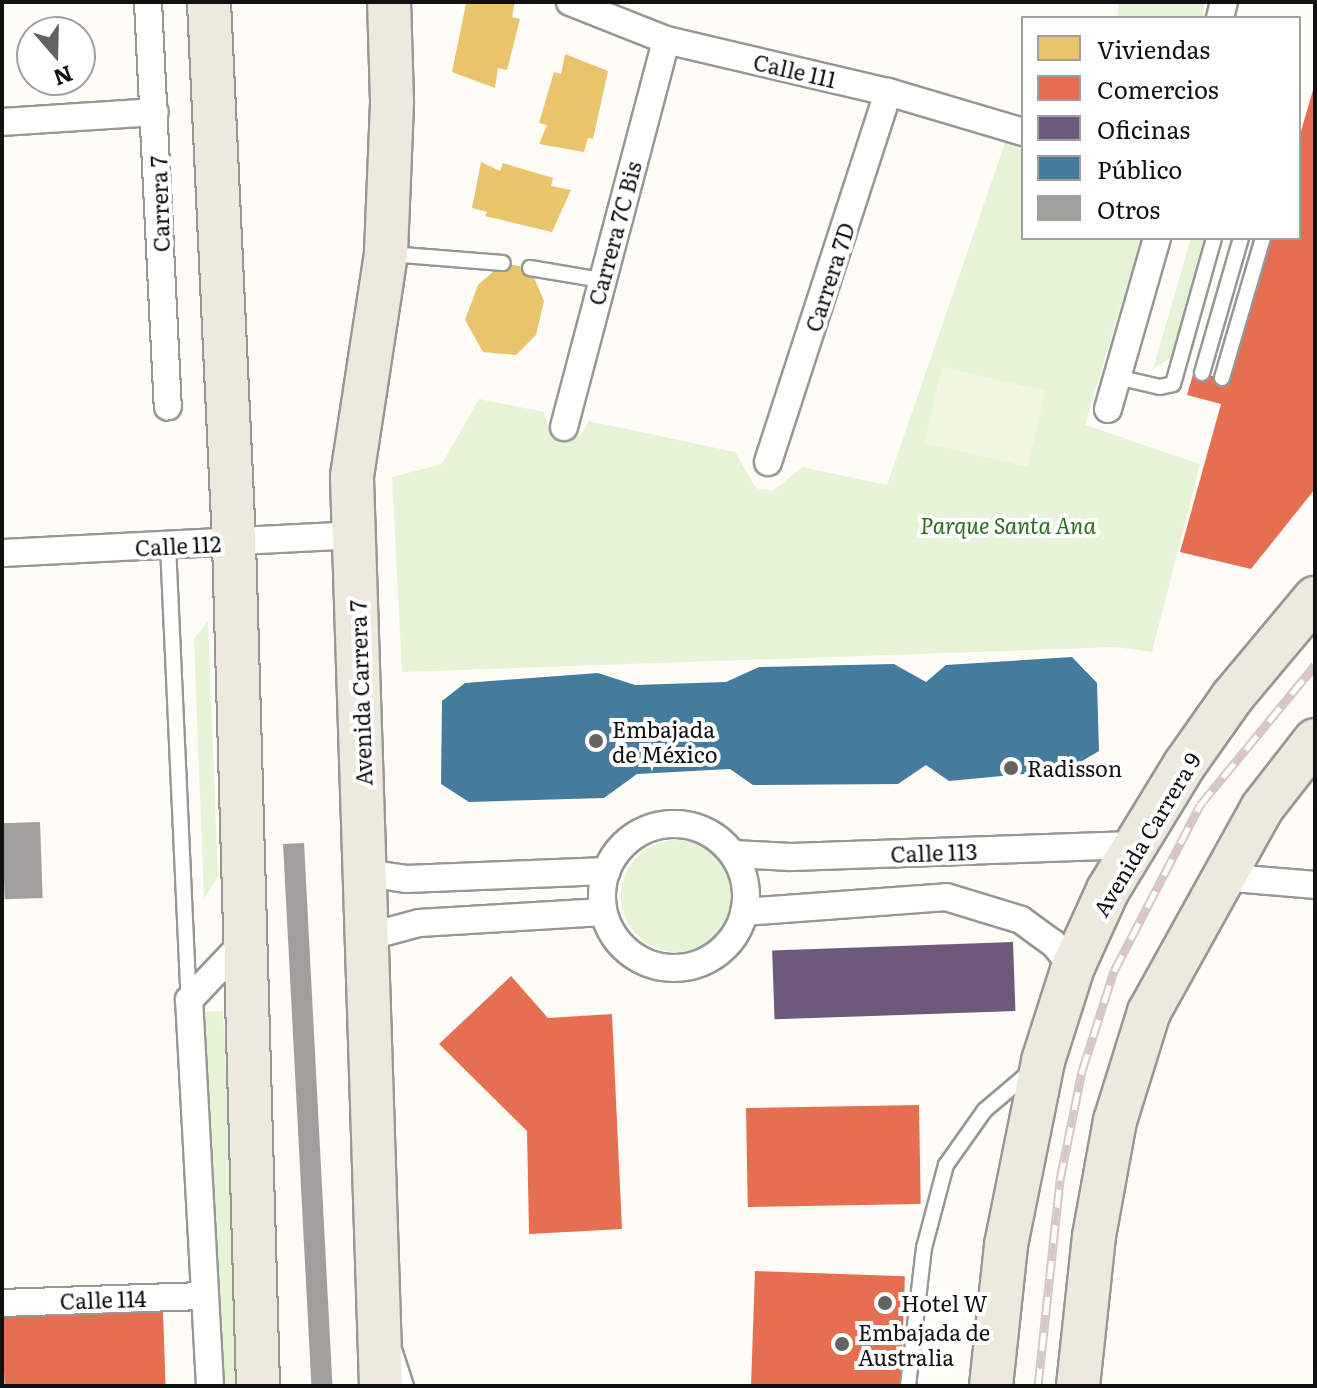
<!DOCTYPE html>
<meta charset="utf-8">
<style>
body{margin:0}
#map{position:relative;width:1317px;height:1388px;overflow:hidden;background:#fdfcf7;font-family:Literata,serif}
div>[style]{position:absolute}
.green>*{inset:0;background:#e7f3d7;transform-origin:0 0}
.round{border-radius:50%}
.pitch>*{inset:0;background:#f0f6e1;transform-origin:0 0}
.homes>*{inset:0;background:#e9c46a}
.shops>*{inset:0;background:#e76f51;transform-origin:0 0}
.offices>*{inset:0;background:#6d597a;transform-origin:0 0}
.public>*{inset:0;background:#457b9d}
.building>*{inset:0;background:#a19f9c;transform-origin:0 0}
.roads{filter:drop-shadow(2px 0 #979795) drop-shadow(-2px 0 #979795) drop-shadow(0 2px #979795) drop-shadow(0 -2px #979795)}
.lane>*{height:14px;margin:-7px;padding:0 7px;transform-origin:7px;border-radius:7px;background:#fffffe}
.street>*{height:26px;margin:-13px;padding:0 13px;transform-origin:13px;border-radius:13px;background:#fffffe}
.street>.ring{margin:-13px;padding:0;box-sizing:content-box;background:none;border:26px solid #fffffe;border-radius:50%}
.primary>*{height:42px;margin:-21px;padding:0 21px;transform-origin:21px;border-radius:21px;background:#ede9dc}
.rail>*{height:9px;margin-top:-4.5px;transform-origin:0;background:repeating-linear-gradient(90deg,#fff 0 18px,#d9c6c7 0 36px);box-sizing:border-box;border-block:2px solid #d9c6c7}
.dots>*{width:22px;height:22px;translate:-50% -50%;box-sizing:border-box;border:4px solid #fff;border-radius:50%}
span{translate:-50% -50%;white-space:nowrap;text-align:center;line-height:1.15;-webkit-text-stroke:8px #fff;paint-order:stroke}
.street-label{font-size:22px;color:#111}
.park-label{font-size:22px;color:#2f6b1f;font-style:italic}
.poi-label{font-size:22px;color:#111}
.left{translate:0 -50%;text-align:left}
.frame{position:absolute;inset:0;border:4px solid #111;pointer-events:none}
.legend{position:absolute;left:1021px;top:16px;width:280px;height:224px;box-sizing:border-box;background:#fff;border:2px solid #a0a0a0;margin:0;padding:10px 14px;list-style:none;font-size:24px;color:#111}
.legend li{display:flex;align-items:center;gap:16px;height:40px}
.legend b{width:40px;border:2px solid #a0a0a0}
.north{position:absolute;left:16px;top:16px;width:80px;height:80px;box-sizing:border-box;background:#fff;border:2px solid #a0a0a0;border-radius:50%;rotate:160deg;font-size:22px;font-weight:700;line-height:32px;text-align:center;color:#111}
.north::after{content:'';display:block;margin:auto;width:28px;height:36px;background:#646362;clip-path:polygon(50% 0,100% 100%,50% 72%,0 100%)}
</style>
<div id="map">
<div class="green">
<div style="left:1118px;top:2px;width:86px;height:16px"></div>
<div style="clip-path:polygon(1006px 140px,1023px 146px,1023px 238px,1141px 238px,1085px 425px,1200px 464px,1152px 652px,1116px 647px,402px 672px,392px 477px,442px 464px,479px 399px,544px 412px,552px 438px,565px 442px,581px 435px,589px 421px,735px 452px,756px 488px,773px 491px,802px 467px,887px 485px)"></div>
<div style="clip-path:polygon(1191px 238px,1204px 238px,1172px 357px,1153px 369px)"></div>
<div style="clip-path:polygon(208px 621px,218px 876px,204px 899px,194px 639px)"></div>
<div class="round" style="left:621px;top:840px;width:112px;height:112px"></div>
<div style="left:223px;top:1011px;width:375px;height:21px;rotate:87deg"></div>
</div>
<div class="pitch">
<div style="left:942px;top:367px;width:106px;height:78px;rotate:13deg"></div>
</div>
<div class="homes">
<div style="clip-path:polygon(515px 2px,512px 17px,520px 19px,507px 70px,498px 68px,495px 88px,452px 72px,466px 4px)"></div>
<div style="clip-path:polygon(565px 54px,608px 71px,593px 139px,588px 138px,584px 152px,539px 144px,547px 125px,539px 123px,554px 72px,561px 74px)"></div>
<div style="clip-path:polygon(481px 162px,500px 171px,503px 163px,553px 178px,551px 186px,571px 190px,552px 232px,485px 216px,487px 212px,472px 208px)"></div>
<div style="clip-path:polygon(503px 263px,530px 268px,544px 301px,536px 335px,516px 355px,483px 352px,465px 320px,478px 285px)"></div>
</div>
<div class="shops">
<div style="clip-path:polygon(1315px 83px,1315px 489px,1251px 569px,1180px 552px,1221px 404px,1187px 395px,1194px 371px,1228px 380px,1271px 238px,1299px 238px,1299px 138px)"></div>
<div style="clip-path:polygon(511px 976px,548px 1018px,612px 1014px,622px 1229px,529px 1234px,527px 1131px,439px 1044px)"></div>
<div style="left:919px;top:1105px;width:99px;height:173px;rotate:89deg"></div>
<div style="left:755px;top:1271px;width:150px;height:115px;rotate:2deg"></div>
<div style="left:163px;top:1312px;width:74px;height:161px;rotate:88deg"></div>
</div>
<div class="offices">
<div style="left:1013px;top:942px;width:69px;height:241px;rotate:88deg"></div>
</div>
<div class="public">
<div style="clip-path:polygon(1072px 657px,1097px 683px,1099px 751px,1067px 770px,949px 781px,926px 765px,898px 784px,753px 785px,730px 769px,637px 774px,604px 798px,469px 802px,441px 784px,442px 701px,465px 683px,598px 673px,635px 685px,726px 682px,759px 667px,894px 664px,926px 682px,946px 665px)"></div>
</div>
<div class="building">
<div style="left:40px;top:822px;width:76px;height:38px;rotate:88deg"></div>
<div style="left:304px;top:843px;width:544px;height:21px;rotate:87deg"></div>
</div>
<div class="roads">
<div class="lane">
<div style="left:390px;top:254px;width:113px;rotate:4.6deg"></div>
<div style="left:530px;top:268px;width:73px;rotate:9.5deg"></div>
<div style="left:1202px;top:373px;width:141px;rotate:-73.9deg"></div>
<div style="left:1117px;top:377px;width:44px;rotate:13.1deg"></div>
<div style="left:1160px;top:387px;width:13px;rotate:-13deg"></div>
<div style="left:1173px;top:384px;width:152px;rotate:-74.3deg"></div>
<div style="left:1222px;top:378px;width:146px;rotate:-73.7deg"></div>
<div style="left:168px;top:545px;width:455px;rotate:87.4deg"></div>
<div style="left:395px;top:1352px;width:36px;rotate:72deg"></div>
<div style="left:908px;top:1386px;width:139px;rotate:-83.4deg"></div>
<div style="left:924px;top:1248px;width:86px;rotate:-75.2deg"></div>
<div style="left:946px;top:1165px;width:67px;rotate:-54.7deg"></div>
<div style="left:985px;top:1110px;width:59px;rotate:-40.2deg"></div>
</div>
<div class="street">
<div style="left:148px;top:2px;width:405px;rotate:87.2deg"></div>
<div style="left:570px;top:2px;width:103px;rotate:21.6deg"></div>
<div style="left:666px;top:40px;width:228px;rotate:13.2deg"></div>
<div style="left:888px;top:92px;width:141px;rotate:16.5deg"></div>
<div style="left:1220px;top:18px;width:16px;rotate:-76deg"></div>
<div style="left:2px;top:122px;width:153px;rotate:-3.7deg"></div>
<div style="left:1108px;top:409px;width:178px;rotate:-74deg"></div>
<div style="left:564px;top:427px;width:400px;rotate:-75.2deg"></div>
<div style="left:768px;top:462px;width:389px;rotate:-72deg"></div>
<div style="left:2px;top:553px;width:353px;rotate:-2.9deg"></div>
<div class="ring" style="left:602px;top:824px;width:118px;height:118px"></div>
<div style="left:733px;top:854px;width:58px;rotate:3deg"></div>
<div style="left:791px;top:857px;width:343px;rotate:-2deg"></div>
<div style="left:366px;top:873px;width:40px;rotate:8.5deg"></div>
<div style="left:406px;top:879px;width:201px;rotate:-2.3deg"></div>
<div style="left:1220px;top:877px;width:95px;rotate:4.8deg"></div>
<div style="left:744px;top:912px;width:203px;rotate:-4.2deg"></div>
<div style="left:946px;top:897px;width:78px;rotate:17deg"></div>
<div style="left:1021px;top:920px;width:39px;rotate:36deg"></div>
<div style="left:1053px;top:943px;width:31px;rotate:50deg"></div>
<div style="left:367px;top:937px;width:54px;rotate:-15.1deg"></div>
<div style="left:419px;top:923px;width:184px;rotate:-3.4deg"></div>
<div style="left:2px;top:1303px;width:202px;rotate:-2deg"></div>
<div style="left:210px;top:1386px;width:387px;rotate:-93.1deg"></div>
<div style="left:189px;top:1000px;width:79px;rotate:-46.5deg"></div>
</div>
<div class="primary">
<div style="left:209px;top:2px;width:541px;rotate:87.35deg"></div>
<div style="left:234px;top:542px;width:844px;rotate:88.37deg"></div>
<div style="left:381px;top:1386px;width:910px;rotate:-91.83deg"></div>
<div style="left:352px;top:476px;width:226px;rotate:-81.3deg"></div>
<div style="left:386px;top:253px;width:152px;rotate:-87.7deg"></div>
<div style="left:392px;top:101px;width:99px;rotate:-91.7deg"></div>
<div style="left:991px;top:1386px;width:142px;rotate:-83.9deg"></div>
<div style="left:1006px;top:1245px;width:188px;rotate:-78.6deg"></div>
<div style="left:1043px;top:1061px;width:99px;rotate:-72.3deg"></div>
<div style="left:1073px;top:967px;width:85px;rotate:-65.6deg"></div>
<div style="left:1108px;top:890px;width:148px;rotate:-58.6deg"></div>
<div style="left:1185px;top:764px;width:83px;rotate:-54.8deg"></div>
<div style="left:1233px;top:696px;width:128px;rotate:-50.1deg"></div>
<div style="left:1078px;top:1386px;width:151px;rotate:-83.9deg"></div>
<div style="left:1094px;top:1236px;width:117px;rotate:-79.7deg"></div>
<div style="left:1115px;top:1121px;width:114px;rotate:-72.7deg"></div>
<div style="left:1149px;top:1012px;width:233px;rotate:-61deg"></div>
<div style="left:1262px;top:808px;width:86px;rotate:-52.1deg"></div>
</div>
</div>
<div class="rail">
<div style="left:1038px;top:1386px;width:207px;rotate:-83.9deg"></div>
<div style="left:1060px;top:1180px;width:111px;rotate:-78.6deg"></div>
<div style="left:1082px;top:1071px;width:105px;rotate:-72.3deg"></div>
<div style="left:1114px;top:971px;width:187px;rotate:-62.6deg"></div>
<div style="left:1200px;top:805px;width:181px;rotate:-50.6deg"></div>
</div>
<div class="dots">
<div style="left:596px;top:741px;background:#646362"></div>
<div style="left:1011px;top:768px;background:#646362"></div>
<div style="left:885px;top:1303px;background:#646362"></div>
<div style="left:842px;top:1344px;background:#646362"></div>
</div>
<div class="street-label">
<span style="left:795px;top:70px;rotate:13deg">Calle 111</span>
<span style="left:159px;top:204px;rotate:-92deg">Carrera 7</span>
<span style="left:614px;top:233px;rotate:-75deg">Carrera 7C Bis</span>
<span style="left:829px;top:277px;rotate:-72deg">Carrera 7D</span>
<span style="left:178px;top:545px;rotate:-3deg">Calle 112</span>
<span style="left:360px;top:693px;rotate:-92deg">Avenida Carrera 7</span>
<span style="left:1146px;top:834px;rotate:-59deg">Avenida Carrera 9</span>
<span style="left:934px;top:852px;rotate:-2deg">Calle 113</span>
<span style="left:103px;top:1299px;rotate:-2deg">Calle 114</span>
</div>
<div class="park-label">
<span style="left:1008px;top:525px">Parque Santa Ana</span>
</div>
<div class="poi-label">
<span class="left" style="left:612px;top:741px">Embajada<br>de México</span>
<span class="left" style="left:1027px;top:768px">Radisson</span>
<span class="left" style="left:901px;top:1303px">Hotel W</span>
<span class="left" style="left:858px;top:1344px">Embajada de<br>Australia</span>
</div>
<div class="frame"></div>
<ul class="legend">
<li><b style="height:22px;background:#e9c46a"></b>Viviendas</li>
<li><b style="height:22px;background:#e76f51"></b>Comercios</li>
<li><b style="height:22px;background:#6d597a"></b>Oficinas</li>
<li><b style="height:22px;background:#457b9d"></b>Público</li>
<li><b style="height:22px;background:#a19f9c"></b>Otros</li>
</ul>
<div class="north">N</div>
</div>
